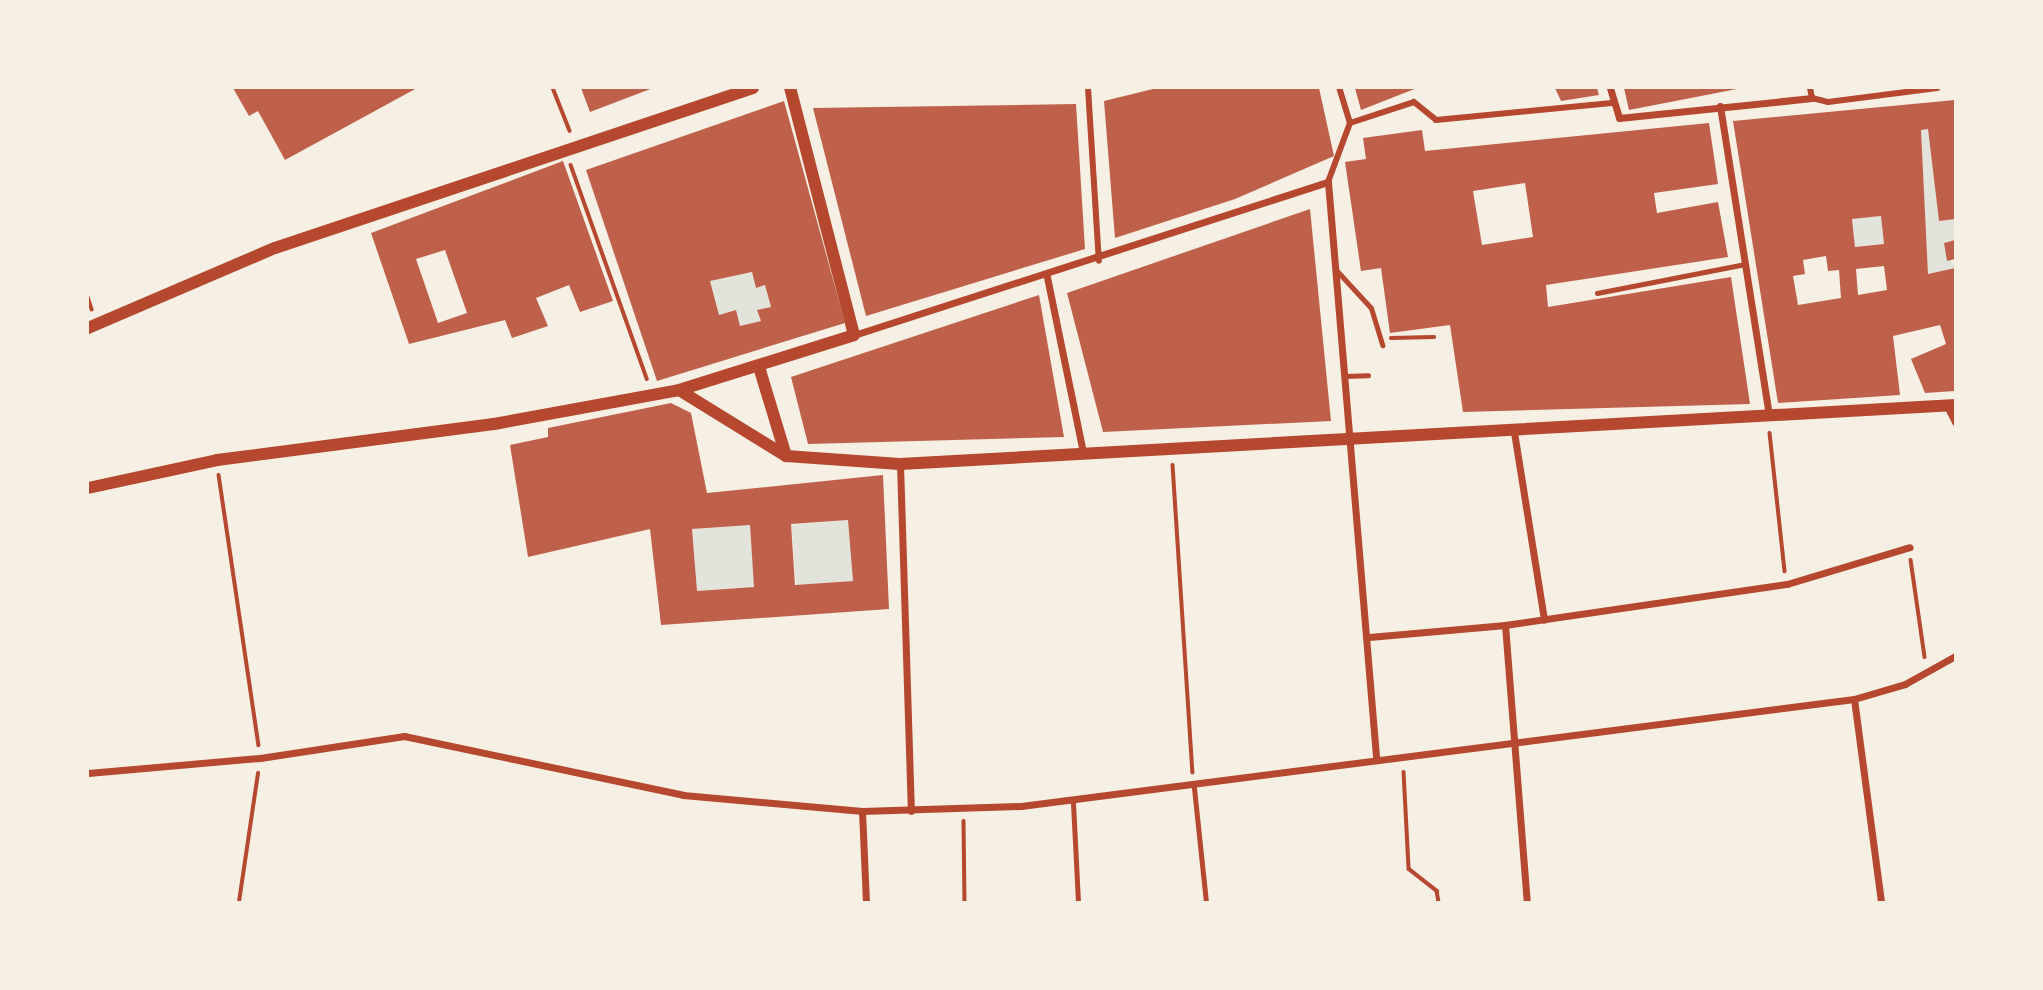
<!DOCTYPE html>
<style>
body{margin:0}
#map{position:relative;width:2043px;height:990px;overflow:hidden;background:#f6efe4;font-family:Raleway,sans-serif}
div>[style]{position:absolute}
.green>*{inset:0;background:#e2e4dc;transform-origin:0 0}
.building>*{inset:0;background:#bf614a}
.path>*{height:3.5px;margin:-1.75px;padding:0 1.75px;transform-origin:1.75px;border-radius:1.75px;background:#b5482f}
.service>*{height:5px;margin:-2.5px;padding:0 2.5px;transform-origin:2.5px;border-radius:2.5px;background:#b5482f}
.pedestrian>*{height:6px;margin:-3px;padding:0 3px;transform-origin:3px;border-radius:3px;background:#b5482f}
.minor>*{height:7px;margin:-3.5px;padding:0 3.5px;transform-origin:3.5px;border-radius:3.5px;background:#b5482f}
.tertiary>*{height:12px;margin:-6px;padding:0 6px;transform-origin:6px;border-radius:6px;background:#b5482f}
span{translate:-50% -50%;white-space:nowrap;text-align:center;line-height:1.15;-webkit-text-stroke:5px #f6efe4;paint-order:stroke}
.frame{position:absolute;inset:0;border:89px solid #f6efe4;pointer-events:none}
</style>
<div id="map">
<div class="green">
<div style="clip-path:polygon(1928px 129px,1939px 220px,1955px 219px,1955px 240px,1944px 243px,1955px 268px,1928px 274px,1921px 130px)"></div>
<div style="left:1881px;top:216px;width:28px;height:29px;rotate:84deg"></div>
<div style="clip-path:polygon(752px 272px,756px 287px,765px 285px,771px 307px,758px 310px,761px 321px,740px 326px,736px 311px,719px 315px,710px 281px)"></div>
<div style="left:848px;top:520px;width:61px;height:57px;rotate:85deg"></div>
<div style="left:750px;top:525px;width:62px;height:58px;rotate:86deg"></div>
</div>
<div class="building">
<div style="clip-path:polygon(233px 88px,417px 88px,285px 160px,258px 111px,249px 116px)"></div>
<div style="clip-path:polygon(581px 88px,653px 88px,590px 112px)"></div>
<div style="clip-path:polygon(1157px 88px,1319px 88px,1334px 156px,1235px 199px,1115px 238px,1104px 101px)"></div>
<div style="clip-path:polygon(1355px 88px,1417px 88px,1361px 110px)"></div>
<div style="clip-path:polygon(1555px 88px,1597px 88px,1599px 95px,1561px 101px)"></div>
<div style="clip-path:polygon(1624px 88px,1737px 88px,1737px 89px,1629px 110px)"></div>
<div style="clip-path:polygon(evenodd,1955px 100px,1955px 219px,1939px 221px,1928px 129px,1921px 130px,1928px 274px,1955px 268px,1955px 391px,1925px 393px,1911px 359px,1946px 344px,1940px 325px,1893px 336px,1900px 395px,1778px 403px,1733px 121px,1955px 100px,1881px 216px,1884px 244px,1855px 247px,1852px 219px,1881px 216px,1955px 100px,1826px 256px,1828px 271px,1839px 270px,1841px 298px,1798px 305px,1793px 276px,1805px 274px,1803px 260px,1826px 256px,1955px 100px,1884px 266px,1887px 290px,1858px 295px,1856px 269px,1884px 266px)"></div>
<div style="clip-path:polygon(evenodd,784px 101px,845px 323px,657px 381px,586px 170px,784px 101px,752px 272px,756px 288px,765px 285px,771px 307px,757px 310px,761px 321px,740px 326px,736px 310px,719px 315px,710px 281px,752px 272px)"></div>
<div style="clip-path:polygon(1076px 104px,1085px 249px,866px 316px,813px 108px)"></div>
<div style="clip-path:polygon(evenodd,1709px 123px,1718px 184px,1654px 193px,1657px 213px,1718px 202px,1728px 257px,1546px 285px,1548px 307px,1731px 277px,1750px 404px,1463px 412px,1450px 325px,1390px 333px,1381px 268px,1361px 271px,1345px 162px,1366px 159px,1363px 138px,1422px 130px,1425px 151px,1709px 123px,1525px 183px,1533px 237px,1482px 245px,1473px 191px,1525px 183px)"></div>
<div style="clip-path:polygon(evenodd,563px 161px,613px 301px,580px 312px,569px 285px,536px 298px,548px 326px,512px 338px,505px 320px,409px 344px,371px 233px,563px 161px,445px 250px,467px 313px,438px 323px,416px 259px,445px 250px)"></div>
<div style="clip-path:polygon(1310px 209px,1331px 421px,1103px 432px,1067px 293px)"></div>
<div style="clip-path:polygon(1955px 240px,1955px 259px,1947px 261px,1944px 243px)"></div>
<div style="clip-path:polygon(1039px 295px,1064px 437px,808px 444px,791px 377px)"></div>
<div style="clip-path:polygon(evenodd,671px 403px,691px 413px,707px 493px,883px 475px,889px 609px,661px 625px,650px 529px,528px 557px,510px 445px,548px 437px,548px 428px,671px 403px,848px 520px,853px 581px,795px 585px,791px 524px,848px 520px,671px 403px,750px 525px,754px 587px,697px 591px,692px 529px,750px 525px)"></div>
</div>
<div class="path">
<div style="left:553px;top:88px;width:46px;rotate:68.4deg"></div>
<div style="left:571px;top:165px;width:227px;rotate:70.4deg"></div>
<div style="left:88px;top:297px;width:13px;rotate:72deg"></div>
<div style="left:1391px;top:338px;width:43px;rotate:-1.3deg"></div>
<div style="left:1770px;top:433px;width:139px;rotate:83.8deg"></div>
<div style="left:1173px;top:465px;width:308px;rotate:86.3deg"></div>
<div style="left:219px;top:475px;width:273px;rotate:81.6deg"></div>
<div style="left:1911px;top:560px;width:98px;rotate:81.8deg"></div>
<div style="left:1404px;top:772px;width:97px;rotate:87deg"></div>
<div style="left:1409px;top:869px;width:36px;rotate:38deg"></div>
<div style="left:1437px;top:891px;width:11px;rotate:80deg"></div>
<div style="left:964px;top:821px;width:81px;rotate:89.3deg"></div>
<div style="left:239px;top:902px;width:130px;rotate:-81.6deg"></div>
</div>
<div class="service">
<div style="left:1337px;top:271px;width:50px;rotate:47.4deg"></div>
<div style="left:1371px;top:308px;width:39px;rotate:73deg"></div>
<div style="left:1597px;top:293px;width:151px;rotate:-11.1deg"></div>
<div style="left:1344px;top:376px;width:24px;rotate:-2deg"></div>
<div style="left:1194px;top:788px;width:115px;rotate:84deg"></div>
<div style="left:1073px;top:803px;width:99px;rotate:87.1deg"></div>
</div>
<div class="pedestrian">
<div style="left:1088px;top:88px;width:173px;rotate:86.4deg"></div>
<div style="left:1810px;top:88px;width:10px;rotate:79deg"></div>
<div style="left:1812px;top:98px;width:16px;rotate:14deg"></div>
<div style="left:1828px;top:102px;width:110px;rotate:-7.3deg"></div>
<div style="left:1350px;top:123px;width:67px;rotate:-18.2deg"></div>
<div style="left:1414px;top:102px;width:28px;rotate:39deg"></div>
<div style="left:1436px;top:120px;width:179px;rotate:-5.5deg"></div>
<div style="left:1328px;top:182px;width:63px;rotate:-69.6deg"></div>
<div style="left:1350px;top:123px;width:37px;rotate:-107deg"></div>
</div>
<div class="minor">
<div style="left:1610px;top:88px;width:31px;rotate:73deg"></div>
<div style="left:1619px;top:118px;width:194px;rotate:-5.9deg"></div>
<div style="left:1720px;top:106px;width:313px;rotate:81deg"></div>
<div style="left:1047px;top:277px;width:180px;rotate:78.4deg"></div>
<div style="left:854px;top:335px;width:498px;rotate:-17.9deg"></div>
<div style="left:1328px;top:182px;width:576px;rotate:85.22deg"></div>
<div style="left:1947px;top:406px;width:18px;rotate:63deg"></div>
<div style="left:1514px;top:432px;width:190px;rotate:80.9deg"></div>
<div style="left:900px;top:464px;width:347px;rotate:88.2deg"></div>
<div style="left:1505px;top:625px;width:278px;rotate:85.5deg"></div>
<div style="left:1369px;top:637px;width:137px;rotate:-5deg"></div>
<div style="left:1505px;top:625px;width:285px;rotate:-8.3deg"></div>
<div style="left:1787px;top:584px;width:128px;rotate:-16.7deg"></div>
<div style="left:1854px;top:699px;width:205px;rotate:82.4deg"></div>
<div style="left:88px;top:773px;width:173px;rotate:-5deg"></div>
<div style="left:260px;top:758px;width:146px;rotate:-8.7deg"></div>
<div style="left:404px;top:736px;width:285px;rotate:11.9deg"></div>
<div style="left:683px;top:795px;width:180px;rotate:5.1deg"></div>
<div style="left:862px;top:811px;width:159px;rotate:-1.8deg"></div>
<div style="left:1021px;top:806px;width:840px;rotate:-7.32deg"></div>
<div style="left:1854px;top:699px;width:53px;rotate:-16.4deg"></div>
<div style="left:1905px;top:684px;width:57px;rotate:-29.2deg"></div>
<div style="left:862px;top:811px;width:91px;rotate:87.5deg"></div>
</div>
<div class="tertiary">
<div style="left:88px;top:328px;width:203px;rotate:-23.2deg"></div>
<div style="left:275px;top:248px;width:504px;rotate:-18.51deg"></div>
<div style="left:759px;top:367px;width:93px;rotate:73.1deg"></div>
<div style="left:679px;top:390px;width:183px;rotate:-17.4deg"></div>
<div style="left:854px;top:335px;width:255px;rotate:-104.5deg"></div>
<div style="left:88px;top:488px;width:132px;rotate:-12.2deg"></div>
<div style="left:217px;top:460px;width:279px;rotate:-7.4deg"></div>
<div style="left:494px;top:424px;width:188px;rotate:-10.4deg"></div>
<div style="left:679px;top:390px;width:126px;rotate:31.7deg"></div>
<div style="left:786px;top:456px;width:114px;rotate:4deg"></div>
<div style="left:900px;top:464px;width:1057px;rotate:-3.2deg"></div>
</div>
<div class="frame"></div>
</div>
